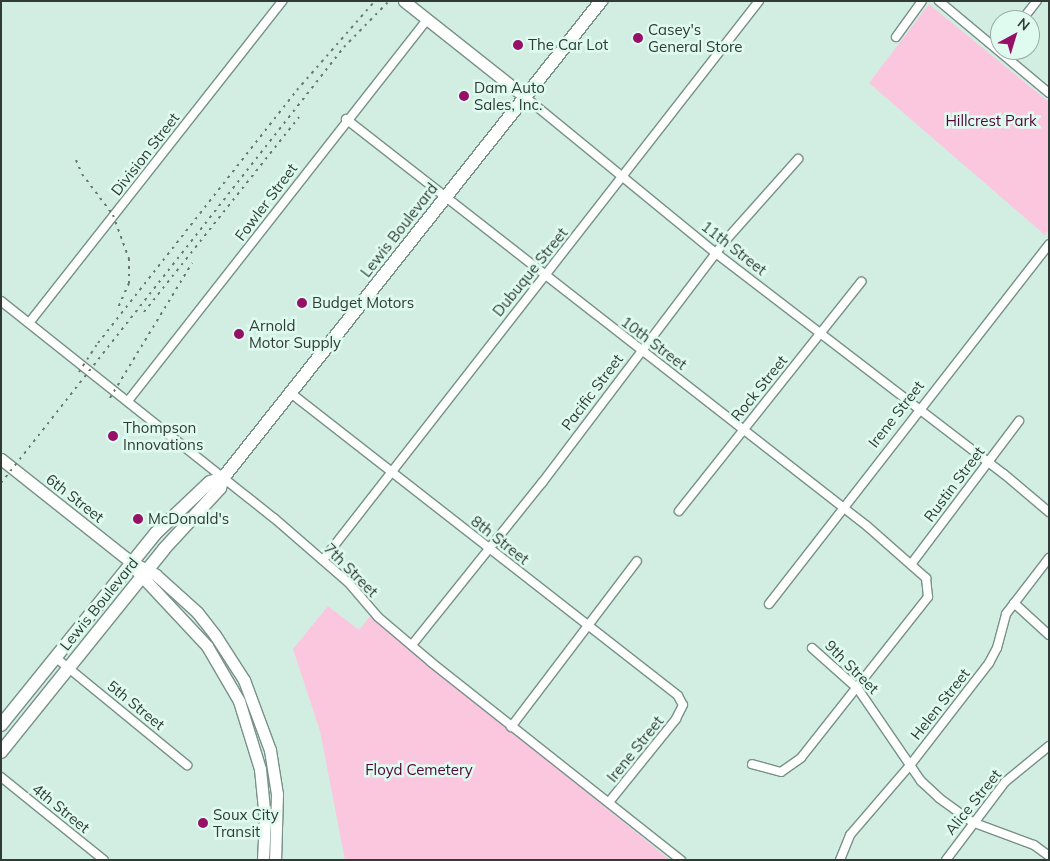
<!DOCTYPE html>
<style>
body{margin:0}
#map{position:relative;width:1050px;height:861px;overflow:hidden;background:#d2eee3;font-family:Mulish,sans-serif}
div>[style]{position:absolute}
.green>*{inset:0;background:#fac7df}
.roads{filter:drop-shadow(1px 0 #789188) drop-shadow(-1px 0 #789188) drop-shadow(0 1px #789188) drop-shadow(0 -1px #789188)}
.minor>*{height:8px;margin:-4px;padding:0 4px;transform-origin:4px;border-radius:4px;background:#fff}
.secondary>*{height:11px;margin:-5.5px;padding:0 5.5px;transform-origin:5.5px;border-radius:5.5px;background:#fff}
.primary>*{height:12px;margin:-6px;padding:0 6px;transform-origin:6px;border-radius:6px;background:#fff}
.rail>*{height:2px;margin-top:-1px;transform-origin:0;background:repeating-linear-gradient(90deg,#667771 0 2.5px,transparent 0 7.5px)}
.dots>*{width:14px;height:14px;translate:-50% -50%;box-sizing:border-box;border:2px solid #dffbf0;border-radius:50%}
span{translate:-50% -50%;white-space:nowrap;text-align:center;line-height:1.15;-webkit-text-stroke:5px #dffbf0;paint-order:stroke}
.poi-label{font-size:15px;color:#303b37}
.left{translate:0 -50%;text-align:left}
.park-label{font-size:15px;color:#530637}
.street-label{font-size:15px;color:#303b37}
.frame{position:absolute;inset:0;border:2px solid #303b37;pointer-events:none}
.north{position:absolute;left:990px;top:10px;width:50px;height:50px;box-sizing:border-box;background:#dffbf0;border:1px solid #99aea6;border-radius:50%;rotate:39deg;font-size:14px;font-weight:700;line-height:20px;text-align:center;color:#303b37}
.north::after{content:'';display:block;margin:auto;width:18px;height:22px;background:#961067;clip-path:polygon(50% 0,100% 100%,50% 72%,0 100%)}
</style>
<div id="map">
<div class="green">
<div style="clip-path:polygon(929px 4px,1049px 102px,1049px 230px,1045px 235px,869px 83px)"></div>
<div style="clip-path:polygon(328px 606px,359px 630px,370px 616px,670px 860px,345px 860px,320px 731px,293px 649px)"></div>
</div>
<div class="roads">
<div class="minor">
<div style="left:939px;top:1px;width:143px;rotate:39.9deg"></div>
<div style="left:1022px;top:20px;width:24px;rotate:-52deg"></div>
<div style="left:896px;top:37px;width:44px;rotate:-54.2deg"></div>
<div style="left:525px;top:97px;width:248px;rotate:39.3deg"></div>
<div style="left:717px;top:254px;width:362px;rotate:37.5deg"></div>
<div style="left:1004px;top:474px;width:59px;rotate:40.2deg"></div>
<div style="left:346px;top:119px;width:661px;rotate:38deg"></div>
<div style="left:867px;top:526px;width:79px;rotate:41.4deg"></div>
<div style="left:926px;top:578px;width:19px;rotate:84deg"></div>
<div style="left:928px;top:597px;width:205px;rotate:128.3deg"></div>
<div style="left:801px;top:758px;width:24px;rotate:145deg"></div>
<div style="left:781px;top:772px;width:30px;rotate:-165deg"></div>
<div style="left:1px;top:301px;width:349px;rotate:38.5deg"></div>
<div style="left:274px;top:518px;width:98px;rotate:40.9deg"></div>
<div style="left:348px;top:582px;width:46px;rotate:49.4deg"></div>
<div style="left:378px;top:617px;width:70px;rotate:40.3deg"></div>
<div style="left:431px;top:662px;width:319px;rotate:38.4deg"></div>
<div style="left:29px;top:323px;width:410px;rotate:-51.8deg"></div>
<div style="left:292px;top:394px;width:490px;rotate:38deg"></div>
<div style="left:678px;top:696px;width:10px;rotate:61deg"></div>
<div style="left:683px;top:705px;width:16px;rotate:117deg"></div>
<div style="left:676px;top:719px;width:107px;rotate:128.9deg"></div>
<div style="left:128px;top:401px;width:484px;rotate:-51.9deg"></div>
<div style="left:679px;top:511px;width:293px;rotate:-51.5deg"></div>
<div style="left:323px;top:560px;width:709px;rotate:-52.05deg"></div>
<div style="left:912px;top:563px;width:178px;rotate:-53deg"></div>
<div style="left:1014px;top:603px;width:47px;rotate:42.4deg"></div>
<div style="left:769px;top:604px;width:456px;rotate:-52.1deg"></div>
<div style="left:412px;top:645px;width:208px;rotate:-51.3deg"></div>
<div style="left:542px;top:483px;width:303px;rotate:-52.9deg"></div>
<div style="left:725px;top:241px;width:110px;rotate:-48.3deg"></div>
<div style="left:812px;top:648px;width:62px;rotate:41.7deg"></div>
<div style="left:858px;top:689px;width:112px;rotate:55.6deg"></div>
<div style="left:921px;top:781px;width:25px;rotate:43deg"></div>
<div style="left:939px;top:798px;width:41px;rotate:36deg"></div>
<div style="left:972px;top:822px;width:66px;rotate:20.4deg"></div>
<div style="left:1034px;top:845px;width:19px;rotate:36deg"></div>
<div style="left:55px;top:657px;width:171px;rotate:39.3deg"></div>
<div style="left:511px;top:727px;width:208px;rotate:-52.8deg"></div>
<div style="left:1px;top:777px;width:132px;rotate:38.9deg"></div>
<div style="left:840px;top:860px;width:27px;rotate:-68deg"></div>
<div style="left:850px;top:835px;width:94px;rotate:-49.3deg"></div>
<div style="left:911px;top:764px;width:128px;rotate:-52.3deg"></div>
<div style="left:989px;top:663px;width:17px;rotate:-62deg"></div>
<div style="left:997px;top:648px;width:35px;rotate:-75deg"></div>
<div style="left:1006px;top:614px;width:71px;rotate:-52.5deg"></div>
<div style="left:946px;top:860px;width:98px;rotate:-52.9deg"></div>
<div style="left:1005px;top:782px;width:57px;rotate:-39.3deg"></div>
</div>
<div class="secondary">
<div style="left:404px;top:1px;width:154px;rotate:38.4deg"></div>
<div style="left:1px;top:459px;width:166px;rotate:38.4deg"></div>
<div style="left:131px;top:562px;width:28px;rotate:27deg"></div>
<div style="left:156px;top:575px;width:55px;rotate:42.1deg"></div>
<div style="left:197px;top:612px;width:29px;rotate:52deg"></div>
<div style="left:215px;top:635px;width:54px;rotate:57.2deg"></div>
<div style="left:244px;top:680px;width:75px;rotate:69.6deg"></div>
<div style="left:270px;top:750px;width:45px;rotate:81deg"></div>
<div style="left:277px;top:794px;width:66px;rotate:91.7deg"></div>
<div style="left:136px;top:570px;width:104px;rotate:46.9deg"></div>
<div style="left:207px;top:646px;width:64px;rotate:59.8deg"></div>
<div style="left:239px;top:701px;width:71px;rotate:72.8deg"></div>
<div style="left:260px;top:769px;width:50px;rotate:84.3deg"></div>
<div style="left:265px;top:819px;width:41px;rotate:92.8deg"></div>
</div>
<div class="primary">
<div style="left:1px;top:725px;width:247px;rotate:-51.1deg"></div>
<div style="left:156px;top:533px;width:74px;rotate:-43.4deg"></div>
<div style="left:210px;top:482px;width:14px;rotate:-17deg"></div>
<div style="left:1px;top:752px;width:260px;rotate:-51.2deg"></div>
<div style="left:164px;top:549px;width:83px;rotate:-47.4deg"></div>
<div style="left:220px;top:488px;width:10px;rotate:-73deg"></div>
<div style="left:223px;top:478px;width:609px;rotate:-51.6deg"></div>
</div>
</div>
<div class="rail">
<div style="left:76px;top:160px;width:15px;rotate:67deg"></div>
<div style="left:82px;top:174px;width:51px;rotate:52.9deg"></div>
<div style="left:113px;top:215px;width:47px;rotate:70deg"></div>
<div style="left:129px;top:259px;width:24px;rotate:90deg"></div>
<div style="left:129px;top:283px;width:30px;rotate:114deg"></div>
<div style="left:144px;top:312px;width:249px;rotate:-51.5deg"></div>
<div style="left:79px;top:372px;width:35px;rotate:-57deg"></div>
<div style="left:98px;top:343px;width:322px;rotate:-51.8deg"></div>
<div style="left:297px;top:90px;width:118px;rotate:-48.8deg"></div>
<div style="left:110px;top:398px;width:158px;rotate:-58.7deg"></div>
<div style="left:1px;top:483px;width:555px;rotate:-51.81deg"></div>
<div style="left:344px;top:47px;width:64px;rotate:-45.6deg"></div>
</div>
<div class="dots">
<div style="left:638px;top:38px;background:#961067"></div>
<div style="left:518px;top:45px;background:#961067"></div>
<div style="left:464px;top:96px;background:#961067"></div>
<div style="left:302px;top:303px;background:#961067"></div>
<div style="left:239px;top:334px;background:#961067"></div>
<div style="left:113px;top:436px;background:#961067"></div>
<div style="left:138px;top:519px;background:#961067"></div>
<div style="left:203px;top:823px;background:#961067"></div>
</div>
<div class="poi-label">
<span class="left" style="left:648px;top:38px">Casey's<br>General Store</span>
<span class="left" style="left:528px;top:45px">The Car Lot</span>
<span class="left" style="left:474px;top:96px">Dam Auto<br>Sales, Inc.</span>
<span class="left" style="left:312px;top:303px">Budget Motors</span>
<span class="left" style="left:249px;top:334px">Arnold<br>Motor Supply</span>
<span class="left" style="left:123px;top:436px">Thompson<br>Innovations</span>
<span class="left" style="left:148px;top:519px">McDonald's</span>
<span class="left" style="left:213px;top:823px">Soux City<br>Transit</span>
</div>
<div class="park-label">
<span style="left:991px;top:121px">Hillcrest Park</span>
<span style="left:419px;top:770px">Floyd Cemetery</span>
</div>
<div class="street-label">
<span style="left:145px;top:154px;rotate:-52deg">Division Street</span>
<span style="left:266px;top:202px;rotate:-53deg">Fowler Street</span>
<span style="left:399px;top:230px;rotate:-52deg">Lewis Boulevard</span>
<span style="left:734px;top:248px;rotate:38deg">11th Street</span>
<span style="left:530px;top:272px;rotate:-51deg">Dubuque Street</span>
<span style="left:654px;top:343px;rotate:37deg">10th Street</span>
<span style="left:759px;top:388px;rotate:-51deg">Rock Street</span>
<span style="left:592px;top:392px;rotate:-53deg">Pacific Street</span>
<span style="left:896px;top:414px;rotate:-52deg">Irene Street</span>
<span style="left:954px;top:484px;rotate:-53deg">Rustin Street</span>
<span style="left:75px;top:498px;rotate:38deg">6th Street</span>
<span style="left:500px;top:540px;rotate:38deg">8th Street</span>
<span style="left:351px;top:570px;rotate:45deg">7th Street</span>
<span style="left:99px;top:604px;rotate:-51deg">Lewis Boulevard</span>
<span style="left:852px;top:667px;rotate:45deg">9th Street</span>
<span style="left:940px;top:704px;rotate:-52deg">Helen Street</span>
<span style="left:136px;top:705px;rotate:39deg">5th Street</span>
<span style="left:635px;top:749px;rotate:-51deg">Irene Street</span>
<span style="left:973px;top:802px;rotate:-51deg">Alice Street</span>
<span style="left:61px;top:808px;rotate:39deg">4th Street</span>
</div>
<div class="frame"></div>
<div class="north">N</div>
</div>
